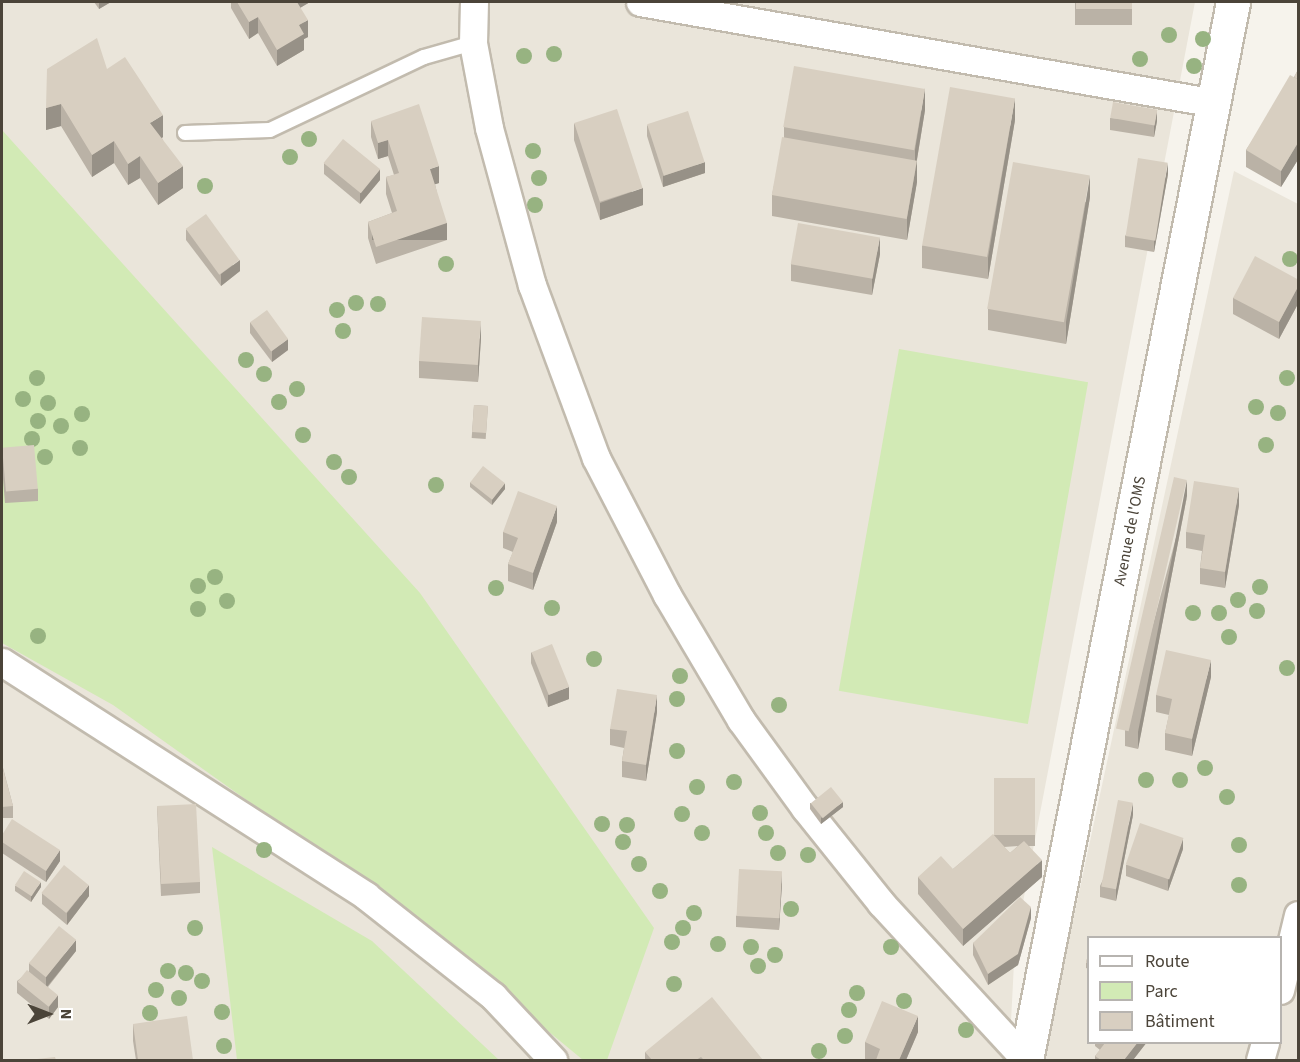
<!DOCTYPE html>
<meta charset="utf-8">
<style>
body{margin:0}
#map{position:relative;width:1300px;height:1062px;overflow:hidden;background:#f6f3ec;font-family:"Source Sans 3",sans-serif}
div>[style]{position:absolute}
.residential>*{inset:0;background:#eae5da}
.green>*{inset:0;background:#d2eab5;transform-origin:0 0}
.roads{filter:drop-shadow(2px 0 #c2bbae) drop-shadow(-2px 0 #c2bbae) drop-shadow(0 2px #c2bbae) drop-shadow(0 -2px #c2bbae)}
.service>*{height:14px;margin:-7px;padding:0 7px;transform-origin:7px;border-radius:7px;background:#fff}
.minor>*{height:27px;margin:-13.5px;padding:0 13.5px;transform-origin:13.5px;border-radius:13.5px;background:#fff}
.tertiary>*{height:33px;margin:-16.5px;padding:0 16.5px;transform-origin:16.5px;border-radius:16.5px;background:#fff}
.trees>*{width:16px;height:16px;margin:-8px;border-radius:50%;background:#97b381}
.wall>*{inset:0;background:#bab2a6;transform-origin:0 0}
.shaded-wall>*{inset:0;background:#979187;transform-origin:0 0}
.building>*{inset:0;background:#d8cfc1;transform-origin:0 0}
span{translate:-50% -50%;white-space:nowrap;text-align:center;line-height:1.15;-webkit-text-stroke:5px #fff;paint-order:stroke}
.street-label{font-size:16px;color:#4b4439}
.frame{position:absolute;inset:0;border:3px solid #4b4439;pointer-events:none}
.legend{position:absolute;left:1087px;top:936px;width:195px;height:108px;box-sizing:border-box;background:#fff;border:2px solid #b7b4b0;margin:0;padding:8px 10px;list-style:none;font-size:18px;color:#4b4439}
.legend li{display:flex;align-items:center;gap:12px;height:30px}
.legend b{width:30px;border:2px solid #b7b4b0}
.north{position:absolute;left:18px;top:984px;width:60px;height:60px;-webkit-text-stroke:4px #fff;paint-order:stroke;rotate:90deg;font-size:16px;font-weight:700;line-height:24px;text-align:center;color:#4b4439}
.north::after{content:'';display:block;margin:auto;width:21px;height:27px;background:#4b4439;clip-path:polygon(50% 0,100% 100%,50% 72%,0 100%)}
</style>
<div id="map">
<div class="residential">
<div style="clip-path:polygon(2px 2px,1195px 2px,1015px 944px,1009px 1060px,2px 1060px)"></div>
<div style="clip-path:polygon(evenodd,1234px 171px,1298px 204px,1298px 1060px,1043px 1060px,1234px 171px,1088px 938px,1280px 938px,1280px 1042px,1088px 1042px,1088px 938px)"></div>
</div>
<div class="green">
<div style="clip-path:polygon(2px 130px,420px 593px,654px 928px,607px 1060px,583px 1060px,404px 912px,113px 705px,2px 643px)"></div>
<div style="left:899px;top:349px;width:192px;height:347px;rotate:10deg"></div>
<div style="clip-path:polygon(212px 847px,372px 941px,499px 1060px,237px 1060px)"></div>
</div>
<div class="roads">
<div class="service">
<div style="left:185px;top:133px;width:85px;rotate:-2deg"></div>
<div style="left:270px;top:130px;width:170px;rotate:-25.4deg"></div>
<div style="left:424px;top:57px;width:51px;rotate:-15.9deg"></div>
</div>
<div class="minor">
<div style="left:474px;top:2px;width:41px;rotate:91.4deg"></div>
<div style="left:473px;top:43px;width:86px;rotate:79.3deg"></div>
<div style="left:489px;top:128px;width:163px;rotate:74.7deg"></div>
<div style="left:532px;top:285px;width:184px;rotate:69.7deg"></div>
<div style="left:596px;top:458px;width:154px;rotate:62.6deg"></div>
<div style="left:667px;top:595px;width:145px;rotate:59.4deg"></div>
<div style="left:741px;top:720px;width:109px;rotate:54deg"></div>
<div style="left:805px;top:808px;width:122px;rotate:51.3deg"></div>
<div style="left:881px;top:903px;width:214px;rotate:47.3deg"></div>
<div style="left:640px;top:2px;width:584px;rotate:9.96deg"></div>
<div style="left:2px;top:662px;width:433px;rotate:32.7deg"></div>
<div style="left:366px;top:896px;width:162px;rotate:38.2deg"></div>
<div style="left:493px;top:996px;width:88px;rotate:46.8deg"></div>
<div style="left:1280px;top:990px;width:77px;rotate:-76.5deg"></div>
<div style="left:1260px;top:1060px;width:19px;rotate:-74deg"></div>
</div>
<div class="tertiary">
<div style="left:1026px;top:1060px;width:1078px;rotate:-78.93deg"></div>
</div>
</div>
<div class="trees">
<div style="left:1169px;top:35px"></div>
<div style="left:1203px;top:39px"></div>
<div style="left:554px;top:54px"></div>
<div style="left:524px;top:56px"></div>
<div style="left:1140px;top:59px"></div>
<div style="left:1194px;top:66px"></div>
<div style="left:309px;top:139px"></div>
<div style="left:533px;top:151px"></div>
<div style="left:290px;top:157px"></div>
<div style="left:539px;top:178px"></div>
<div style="left:205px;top:186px"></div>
<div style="left:535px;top:205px"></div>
<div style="left:1290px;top:259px"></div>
<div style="left:446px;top:264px"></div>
<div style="left:356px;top:303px"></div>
<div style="left:378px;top:304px"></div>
<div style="left:337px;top:310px"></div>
<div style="left:343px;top:331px"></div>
<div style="left:246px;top:360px"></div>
<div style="left:264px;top:374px"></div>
<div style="left:37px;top:378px"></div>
<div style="left:1287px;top:378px"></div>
<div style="left:297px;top:389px"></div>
<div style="left:23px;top:399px"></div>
<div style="left:279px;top:402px"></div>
<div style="left:48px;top:403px"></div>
<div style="left:1256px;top:407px"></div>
<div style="left:1278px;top:413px"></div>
<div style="left:82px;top:414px"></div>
<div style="left:38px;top:421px"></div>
<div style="left:61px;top:426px"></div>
<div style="left:303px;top:435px"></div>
<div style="left:32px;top:439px"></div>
<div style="left:1266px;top:445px"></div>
<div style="left:80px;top:448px"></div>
<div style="left:45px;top:457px"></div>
<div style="left:334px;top:462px"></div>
<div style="left:349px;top:477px"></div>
<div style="left:436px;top:485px"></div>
<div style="left:215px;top:577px"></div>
<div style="left:198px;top:586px"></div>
<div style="left:1260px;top:587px"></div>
<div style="left:496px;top:588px"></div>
<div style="left:1238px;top:600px"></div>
<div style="left:227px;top:601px"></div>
<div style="left:552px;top:608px"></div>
<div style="left:198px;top:609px"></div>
<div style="left:1257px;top:611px"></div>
<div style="left:1193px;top:613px"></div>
<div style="left:1219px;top:613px"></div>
<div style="left:38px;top:636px"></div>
<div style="left:1229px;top:637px"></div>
<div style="left:594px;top:659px"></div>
<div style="left:1287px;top:668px"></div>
<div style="left:680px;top:676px"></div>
<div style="left:677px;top:699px"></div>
<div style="left:779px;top:705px"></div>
<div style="left:677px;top:751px"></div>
<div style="left:1205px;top:768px"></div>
<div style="left:1146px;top:780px"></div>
<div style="left:1180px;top:780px"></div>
<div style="left:734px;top:782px"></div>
<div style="left:697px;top:787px"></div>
<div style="left:1227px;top:797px"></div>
<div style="left:760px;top:813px"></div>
<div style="left:682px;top:814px"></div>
<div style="left:602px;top:824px"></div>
<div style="left:627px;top:825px"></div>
<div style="left:702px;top:833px"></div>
<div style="left:766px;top:833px"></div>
<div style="left:623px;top:842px"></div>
<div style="left:1239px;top:845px"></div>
<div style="left:264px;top:850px"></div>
<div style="left:778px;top:853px"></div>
<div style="left:808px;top:855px"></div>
<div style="left:639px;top:864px"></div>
<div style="left:1239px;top:885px"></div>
<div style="left:660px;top:891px"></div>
<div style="left:791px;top:909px"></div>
<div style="left:694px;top:913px"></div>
<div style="left:195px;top:928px"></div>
<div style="left:683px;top:928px"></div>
<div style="left:672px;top:942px"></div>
<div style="left:718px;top:944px"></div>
<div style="left:751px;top:947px"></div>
<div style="left:891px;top:947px"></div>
<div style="left:775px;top:955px"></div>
<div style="left:758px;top:966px"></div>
<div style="left:168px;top:971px"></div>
<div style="left:186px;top:973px"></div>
<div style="left:202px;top:981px"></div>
<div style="left:674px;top:984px"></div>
<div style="left:156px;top:990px"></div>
<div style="left:857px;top:993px"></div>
<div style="left:179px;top:998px"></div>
<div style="left:904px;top:1001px"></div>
<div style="left:849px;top:1010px"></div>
<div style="left:222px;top:1012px"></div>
<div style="left:150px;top:1013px"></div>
<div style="left:966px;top:1030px"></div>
<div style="left:845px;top:1036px"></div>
<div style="left:224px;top:1046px"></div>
<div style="left:819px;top:1051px"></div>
</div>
<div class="wall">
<div style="clip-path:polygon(94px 2px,111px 2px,99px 9px)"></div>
<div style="clip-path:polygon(231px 2px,310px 2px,300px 8px,308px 37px,304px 39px,304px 50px,277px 66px,258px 33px,249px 39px,231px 8px)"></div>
<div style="left:1075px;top:2px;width:57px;height:23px"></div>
<div style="clip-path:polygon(1299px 68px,1299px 158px,1281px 187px,1246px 167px,1246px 150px,1294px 77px)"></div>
<div style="clip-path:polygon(107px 69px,163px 137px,162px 138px,183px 188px,158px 205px,140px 178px,128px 185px,114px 163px,92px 177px,61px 126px,46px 130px,46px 108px)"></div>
<div style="clip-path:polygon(925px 110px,917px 160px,917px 182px,907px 240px,772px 216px,772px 195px,784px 137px,784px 127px)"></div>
<div style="clip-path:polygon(1110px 118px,1157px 121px,1154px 137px,1110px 130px)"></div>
<div style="clip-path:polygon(1015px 120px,988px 279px,922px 268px,922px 246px)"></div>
<div style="clip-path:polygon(371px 121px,439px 183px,435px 184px,447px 240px,376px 264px,368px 238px,368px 222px,392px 213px,386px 194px,386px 177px,394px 175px,388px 156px,378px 159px,371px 137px)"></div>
<div style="clip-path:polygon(574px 123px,643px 205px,600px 220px,574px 140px)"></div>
<div style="clip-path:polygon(647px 125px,705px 173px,663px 187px,647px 136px)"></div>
<div style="clip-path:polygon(324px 163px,380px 180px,360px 204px,324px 174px)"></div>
<div style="clip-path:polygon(1168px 174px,1154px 252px,1125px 247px,1125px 236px)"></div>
<div style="clip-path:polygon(1090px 197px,1066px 344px,988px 330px,988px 309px)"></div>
<div style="clip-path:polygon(186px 229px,240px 271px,221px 286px,186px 240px)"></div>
<div style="clip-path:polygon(880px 254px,872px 295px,791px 281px,791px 264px)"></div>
<div style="clip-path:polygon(1299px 280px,1299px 302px,1279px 339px,1233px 314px,1233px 298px)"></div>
<div style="clip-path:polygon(250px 322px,288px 350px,272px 362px,250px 333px)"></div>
<div style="clip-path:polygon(481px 338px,478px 382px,419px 378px,419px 361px)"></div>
<div style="left:474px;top:405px;width:14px;height:33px;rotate:4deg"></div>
<div style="clip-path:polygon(2px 447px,38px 489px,38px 501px,5px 503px,2px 467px)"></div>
<div style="clip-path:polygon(470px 482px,505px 489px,492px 505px,470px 487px)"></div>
<div style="clip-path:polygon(1187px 496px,1138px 749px,1125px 746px,1125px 730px)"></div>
<div style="clip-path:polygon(1239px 505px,1225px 588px,1200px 584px,1200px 568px,1202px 551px,1186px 548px,1186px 532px)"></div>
<div style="clip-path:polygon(557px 522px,533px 590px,508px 581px,508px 564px,513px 552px,503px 548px,503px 532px)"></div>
<div style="clip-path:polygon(531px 652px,569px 699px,548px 707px,531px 663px)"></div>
<div style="clip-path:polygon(1211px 677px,1192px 756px,1165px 750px,1165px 733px,1169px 715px,1156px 712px,1156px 695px)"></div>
<div style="clip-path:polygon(657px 712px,646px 781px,622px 777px,622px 761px,624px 748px,610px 745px,610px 729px)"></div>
<div style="clip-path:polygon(2px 764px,13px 806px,13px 818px,2px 818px)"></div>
<div style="clip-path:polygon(evenodd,1035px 778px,1035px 846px,1029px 846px,1042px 877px,963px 946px,918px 894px,918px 877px,953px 869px,994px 835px,1035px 778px,1018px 846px,1010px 853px,1004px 847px,1018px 846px)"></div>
<div style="clip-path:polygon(810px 803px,843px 807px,821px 824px,810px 809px)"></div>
<div style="clip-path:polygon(157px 806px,200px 882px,200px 893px,161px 896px)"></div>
<div style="clip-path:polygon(1133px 815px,1116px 901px,1100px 897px,1100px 886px)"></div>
<div style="clip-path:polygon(2px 835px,60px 861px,46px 882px,2px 853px)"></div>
<div style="clip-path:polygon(1183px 849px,1168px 891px,1126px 876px,1126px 865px)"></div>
<div style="clip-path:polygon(782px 883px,779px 930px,736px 927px,736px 916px)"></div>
<div style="clip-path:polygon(15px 886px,41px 887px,31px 902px,15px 891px)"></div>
<div style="clip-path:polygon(42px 893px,89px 896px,67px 925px,42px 904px)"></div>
<div style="clip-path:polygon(1031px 918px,1018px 965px,988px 985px,973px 955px,973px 943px)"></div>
<div style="clip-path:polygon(1089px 950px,1089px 969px,1086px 968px,1086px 963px)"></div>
<div style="clip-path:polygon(76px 951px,48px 987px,58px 1007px,49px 1019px,17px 993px,17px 981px,29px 972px,29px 963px)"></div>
<div style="clip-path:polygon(133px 1024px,193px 1060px,136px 1060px,133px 1041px)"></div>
<div style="clip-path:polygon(918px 1032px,906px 1060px,869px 1060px,865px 1059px,865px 1042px)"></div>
<div style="clip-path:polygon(1095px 1042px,1147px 1042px,1133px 1060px,1095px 1060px,1095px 1056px,1100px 1050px,1095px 1046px)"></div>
<div style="clip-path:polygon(645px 1052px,763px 1060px,645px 1060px)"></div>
</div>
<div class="shaded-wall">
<div style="clip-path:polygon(99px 2px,111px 2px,99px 9px)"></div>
<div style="clip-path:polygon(293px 2px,310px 2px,293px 12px)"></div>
<div style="clip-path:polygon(258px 17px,258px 33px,249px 39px,249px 22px)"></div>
<div style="clip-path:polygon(308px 20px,308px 37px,304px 39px,304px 50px,277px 66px,277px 50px,299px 25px)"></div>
<div style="clip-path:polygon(925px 88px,925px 110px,915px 171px,915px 150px)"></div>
<div style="clip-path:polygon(1015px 98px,1015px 120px,988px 279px,988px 258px)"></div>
<div style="clip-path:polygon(61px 104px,61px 126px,46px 130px,46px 108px)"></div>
<div style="clip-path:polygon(1157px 110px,1157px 121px,1154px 137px,1154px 126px)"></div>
<div style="clip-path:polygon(163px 115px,163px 137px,150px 145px,150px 123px)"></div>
<div style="clip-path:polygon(388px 140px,388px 156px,378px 159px,378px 143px)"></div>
<div style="clip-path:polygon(114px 141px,114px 163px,92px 177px,92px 155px)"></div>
<div style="clip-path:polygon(1299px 141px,1299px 158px,1281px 187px,1281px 171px)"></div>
<div style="clip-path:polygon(140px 156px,140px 178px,128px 185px,128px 164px)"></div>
<div style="clip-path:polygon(917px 160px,917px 182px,907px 240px,907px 218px)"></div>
<div style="clip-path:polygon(705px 162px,705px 173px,663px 187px,663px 176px)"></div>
<div style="clip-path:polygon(1168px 163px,1168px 174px,1154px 252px,1154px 241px)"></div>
<div style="clip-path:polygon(183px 166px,183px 188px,158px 205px,158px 183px)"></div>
<div style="clip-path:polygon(439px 166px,439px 183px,430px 186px,430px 169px)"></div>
<div style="clip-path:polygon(380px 169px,380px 180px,360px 204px,360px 193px)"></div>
<div style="clip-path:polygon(1090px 176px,1090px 197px,1066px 344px,1066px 322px)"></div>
<div style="clip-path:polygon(643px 188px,643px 205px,600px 220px,600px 203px)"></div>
<div style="left:447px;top:223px;width:17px;height:75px;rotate:90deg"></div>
<div style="clip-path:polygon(880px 237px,880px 254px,872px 295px,872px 279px)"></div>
<div style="clip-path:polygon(240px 260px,240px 271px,221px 286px,221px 274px)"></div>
<div style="clip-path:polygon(1299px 285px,1299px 302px,1279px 339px,1279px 322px)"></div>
<div style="clip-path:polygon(481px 321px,481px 338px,478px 382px,478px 365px)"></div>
<div style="clip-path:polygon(288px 339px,288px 350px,272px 362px,272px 351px)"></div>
<div style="clip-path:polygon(1187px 480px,1187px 496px,1138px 749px,1138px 732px)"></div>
<div style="clip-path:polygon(505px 483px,505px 489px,492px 505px,492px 499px)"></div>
<div style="clip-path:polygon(1239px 488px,1239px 505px,1225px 588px,1225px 572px)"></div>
<div style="clip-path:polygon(557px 506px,557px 522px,533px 590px,533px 573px)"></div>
<div style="clip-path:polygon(1211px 660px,1211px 677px,1192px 756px,1192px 739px)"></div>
<div style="clip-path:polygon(569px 687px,569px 699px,548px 707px,548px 695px)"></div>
<div style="clip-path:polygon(657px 695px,657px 712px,646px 781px,646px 765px)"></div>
<div style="clip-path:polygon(843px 802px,843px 807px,821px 824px,821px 818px)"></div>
<div style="clip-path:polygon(1133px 803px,1133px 815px,1116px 901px,1116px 889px)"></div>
<div style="clip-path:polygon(1183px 838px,1183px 849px,1168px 891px,1168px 879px)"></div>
<div style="clip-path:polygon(60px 850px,60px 861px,46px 882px,46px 871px)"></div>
<div style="clip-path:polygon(1042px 860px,1042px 877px,963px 946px,963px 929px)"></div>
<div style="clip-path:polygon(782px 871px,782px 883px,779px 930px,779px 918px)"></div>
<div style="clip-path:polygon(41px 882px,41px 887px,31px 902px,31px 896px)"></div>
<div style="clip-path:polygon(89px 885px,89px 896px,67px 925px,67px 913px)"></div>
<div style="clip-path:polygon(1031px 907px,1031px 918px,1018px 965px,988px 985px,988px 974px)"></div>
<div style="clip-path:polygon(76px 940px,76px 951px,46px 988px,46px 977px)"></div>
<div style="clip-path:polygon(58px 995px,58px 1007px,49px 1019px,49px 1007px)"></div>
<div style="clip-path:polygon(918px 1016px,918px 1032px,906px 1060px,899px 1060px)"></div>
<div style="clip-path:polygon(1138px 1042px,1147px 1042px,1133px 1060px,1124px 1060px)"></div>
</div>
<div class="building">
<div style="clip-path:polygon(237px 2px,297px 2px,308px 20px,299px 25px,304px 34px,277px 50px,258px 17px,249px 22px)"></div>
<div style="left:1076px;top:2px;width:56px;height:7px"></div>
<div style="clip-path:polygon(97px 38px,107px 69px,125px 57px,163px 115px,150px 123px,183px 166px,158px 183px,140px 156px,128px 164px,114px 141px,92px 155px,61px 104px,46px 108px,47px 69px)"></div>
<div style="left:794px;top:66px;width:133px;height:62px;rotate:10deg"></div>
<div style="clip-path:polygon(1299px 68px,1299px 80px,1294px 77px)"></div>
<div style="clip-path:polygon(1290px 75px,1299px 80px,1299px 141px,1281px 171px,1246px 150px)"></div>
<div style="left:950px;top:87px;width:66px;height:161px;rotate:10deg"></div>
<div style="left:1113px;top:102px;width:45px;height:16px;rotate:10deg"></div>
<div style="clip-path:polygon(419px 104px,439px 166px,430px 169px,447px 223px,376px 247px,368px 222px,397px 211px,386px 177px,399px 173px,388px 140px,378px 143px,371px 121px)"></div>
<div style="left:617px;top:109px;width:83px;height:45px;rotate:72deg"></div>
<div style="left:688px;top:111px;width:54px;height:43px;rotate:72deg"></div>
<div style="left:782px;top:137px;width:137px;height:59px;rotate:10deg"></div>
<div style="left:343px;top:139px;width:48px;height:31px;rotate:39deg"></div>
<div style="left:1138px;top:158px;width:30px;height:79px;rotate:9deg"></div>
<div style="left:1013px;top:162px;width:78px;height:149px;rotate:10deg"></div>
<div style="left:206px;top:214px;width:57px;height:25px;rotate:54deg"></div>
<div style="left:798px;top:223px;width:83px;height:42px;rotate:10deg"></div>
<div style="clip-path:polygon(1255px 256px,1299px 280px,1299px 285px,1279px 322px,1233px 298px)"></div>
<div style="left:267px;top:310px;width:36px;height:21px;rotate:54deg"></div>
<div style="left:422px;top:317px;width:59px;height:44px;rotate:4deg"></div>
<div style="left:474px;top:405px;width:14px;height:27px;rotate:4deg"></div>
<div style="left:34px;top:445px;width:44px;height:32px;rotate:85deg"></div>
<div style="left:483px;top:466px;width:28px;height:21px;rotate:38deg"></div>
<div style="left:1174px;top:477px;width:13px;height:258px;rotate:13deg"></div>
<div style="clip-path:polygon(1194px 481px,1239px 488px,1225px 572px,1200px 568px,1205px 535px,1186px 532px)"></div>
<div style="clip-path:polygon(518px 491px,557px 506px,533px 573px,508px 564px,518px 538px,503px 532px)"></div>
<div style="left:552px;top:644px;width:46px;height:22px;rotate:68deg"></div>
<div style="clip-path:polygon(1166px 650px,1211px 660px,1192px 739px,1165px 733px,1172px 699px,1156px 695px)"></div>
<div style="clip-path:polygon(617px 689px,657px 695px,646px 765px,622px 761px,627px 731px,610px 729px)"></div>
<div style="clip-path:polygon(2px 764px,2px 765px,13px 806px,2px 807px)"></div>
<div style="left:994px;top:778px;width:41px;height:57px"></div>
<div style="left:831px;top:787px;width:19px;height:26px;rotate:51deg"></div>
<div style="left:1118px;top:800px;width:15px;height:88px;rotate:11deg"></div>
<div style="left:196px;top:804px;width:78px;height:39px;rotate:87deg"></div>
<div style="clip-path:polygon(12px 819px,60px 850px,46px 871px,2px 842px,2px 835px)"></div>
<div style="left:1140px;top:823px;width:46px;height:44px;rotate:19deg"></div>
<div style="clip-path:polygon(993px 834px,1010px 853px,1024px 841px,1042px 860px,963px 929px,918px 877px,941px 856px,953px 869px)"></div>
<div style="left:64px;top:865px;width:32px;height:36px;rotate:39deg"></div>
<div style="left:739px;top:869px;width:43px;height:47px;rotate:3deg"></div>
<div style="left:24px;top:871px;width:20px;height:17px;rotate:33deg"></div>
<div style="clip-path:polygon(1020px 897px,1031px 907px,1018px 954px,988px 974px,973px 943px)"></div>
<div style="left:59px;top:926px;width:22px;height:48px;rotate:39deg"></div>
<div style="clip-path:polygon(1089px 950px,1089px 963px,1086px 963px)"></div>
<div style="left:27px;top:970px;width:40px;height:15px;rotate:39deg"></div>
<div style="clip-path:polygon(712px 997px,763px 1060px,704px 1060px,701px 1057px,696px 1060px,652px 1060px,645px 1052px)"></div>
<div style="clip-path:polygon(882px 1001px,918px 1016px,899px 1060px,876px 1060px,880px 1049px,865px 1042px)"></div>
<div style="clip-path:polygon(187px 1016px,193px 1060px,138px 1060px,133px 1024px)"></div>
<div style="clip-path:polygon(1105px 1042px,1138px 1042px,1124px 1060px,1101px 1060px,1095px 1056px,1105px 1043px)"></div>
<div style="clip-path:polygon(55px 1057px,56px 1060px,28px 1060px)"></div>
</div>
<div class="street-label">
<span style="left:1130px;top:531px;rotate:-79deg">Avenue de l'OMS</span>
</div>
<div class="frame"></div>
<ul class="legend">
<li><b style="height:8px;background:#fff"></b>Route</li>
<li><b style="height:16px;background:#d2eab5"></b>Parc</li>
<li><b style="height:16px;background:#d8cfc1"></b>Bâtiment</li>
</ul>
<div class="north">N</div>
</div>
